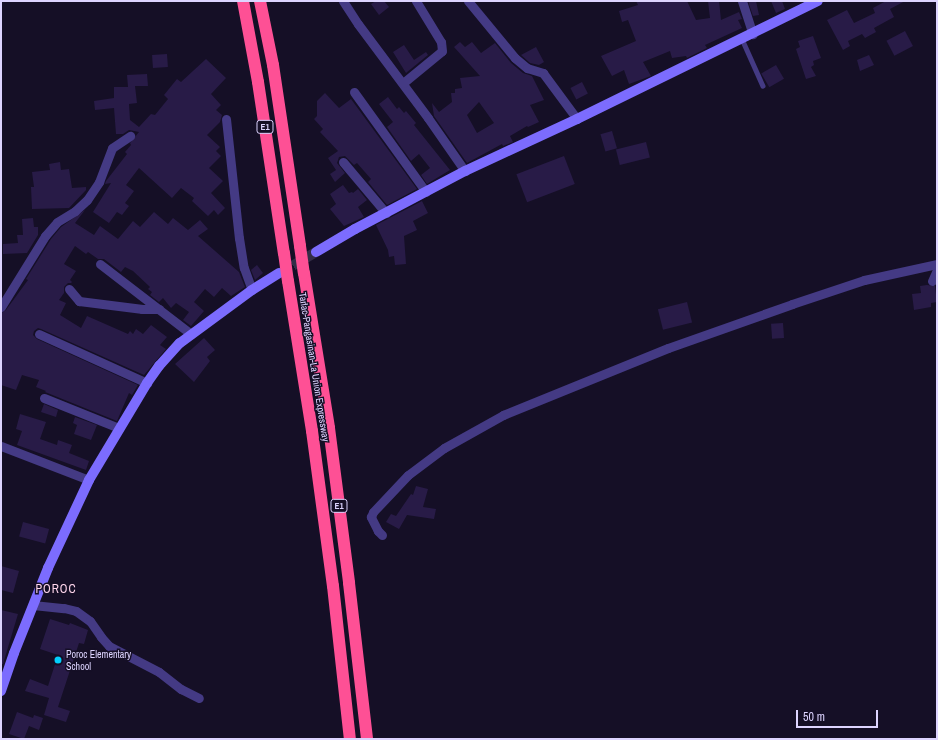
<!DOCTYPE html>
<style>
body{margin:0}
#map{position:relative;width:938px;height:740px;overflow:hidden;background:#150f26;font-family:"Archivo Narrow",sans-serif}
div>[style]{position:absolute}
.building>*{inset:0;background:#281b47;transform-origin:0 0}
.secondary-tunnel>*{height:10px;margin-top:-5px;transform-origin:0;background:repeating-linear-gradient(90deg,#332d47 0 10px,transparent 0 15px)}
.lane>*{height:4.5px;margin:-2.25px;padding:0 2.25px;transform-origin:2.25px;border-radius:2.25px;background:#443a84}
.street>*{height:9px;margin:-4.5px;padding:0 4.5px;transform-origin:4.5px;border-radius:4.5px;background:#443a84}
.secondary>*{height:10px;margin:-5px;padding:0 5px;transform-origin:5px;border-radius:5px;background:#7c6cfe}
.highway>*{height:12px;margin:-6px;padding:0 6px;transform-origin:6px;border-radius:6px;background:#fe5095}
.highway-bridge>*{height:12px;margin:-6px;padding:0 6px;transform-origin:6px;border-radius:6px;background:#fe5095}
.dots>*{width:11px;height:11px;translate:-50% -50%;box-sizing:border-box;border:2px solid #150f26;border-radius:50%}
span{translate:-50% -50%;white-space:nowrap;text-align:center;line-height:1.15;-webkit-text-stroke:3px #150f26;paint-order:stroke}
.shield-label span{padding:1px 3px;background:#150f26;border:1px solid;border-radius:3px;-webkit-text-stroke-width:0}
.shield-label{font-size:9px;color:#ddd4ff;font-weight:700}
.street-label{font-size:10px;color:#ddd4ff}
.poi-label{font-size:10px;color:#ddd4ff}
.left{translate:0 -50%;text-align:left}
.quarter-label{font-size:12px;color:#ffd6ec;letter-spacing:1px}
.frame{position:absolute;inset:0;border:2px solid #ddd4ff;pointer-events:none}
.scale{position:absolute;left:796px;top:710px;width:82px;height:18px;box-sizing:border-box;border:2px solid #ddd4ff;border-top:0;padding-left:5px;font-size:12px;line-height:14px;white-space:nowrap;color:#ddd4ff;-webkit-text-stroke:3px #150f26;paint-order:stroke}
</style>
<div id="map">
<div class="building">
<div style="clip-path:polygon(376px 1px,384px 1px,389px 7px,379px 15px,371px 4px)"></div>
<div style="clip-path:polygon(636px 1px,687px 1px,696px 20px,710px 18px,708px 1px,719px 1px,721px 20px,739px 12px,742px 19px,738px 20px,742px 28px,705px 45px,707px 48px,687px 58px,686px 56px,672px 58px,670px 51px,643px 62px,651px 76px,629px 84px,624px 70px,612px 76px,601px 56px,636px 41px,628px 20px,622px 22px,619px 11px,638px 5px)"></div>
<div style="clip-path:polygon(748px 1px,756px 1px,759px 15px,753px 16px)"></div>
<div style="clip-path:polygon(771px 1px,782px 1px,785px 9px,776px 13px)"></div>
<div style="clip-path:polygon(886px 1px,905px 1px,890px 9px,894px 17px,874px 28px,876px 32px,865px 38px,862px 34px,848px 41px,850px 46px,843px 50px,827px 20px,847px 10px,854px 23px,875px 13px,873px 8px)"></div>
<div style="left:905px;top:31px;width:17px;height:21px;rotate:62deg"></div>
<div style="clip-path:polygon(813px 36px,821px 58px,813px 61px,814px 65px,811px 67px,816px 76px,806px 79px,796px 49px,800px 47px,798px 41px)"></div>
<div style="clip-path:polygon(evenodd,460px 42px,465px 47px,472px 42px,481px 53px,495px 43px,511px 63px,523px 73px,532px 76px,544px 100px,530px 105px,539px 122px,528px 127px,527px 126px,510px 136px,513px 142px,503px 146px,502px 144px,467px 163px,434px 116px,432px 103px,439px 112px,452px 102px,451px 93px,455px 93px,455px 89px,462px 88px,460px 78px,480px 76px,454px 47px,460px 42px,479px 102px,494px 123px,477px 133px,467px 115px,479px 102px)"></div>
<div style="clip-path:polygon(404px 45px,414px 60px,426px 52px,428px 55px,406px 73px,393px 52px)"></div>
<div style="clip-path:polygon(536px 47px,544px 62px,539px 65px,530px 63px,521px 55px)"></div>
<div style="left:167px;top:54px;width:13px;height:15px;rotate:86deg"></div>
<div style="clip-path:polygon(869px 55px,874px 65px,860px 71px,857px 60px)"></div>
<div style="clip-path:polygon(206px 59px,226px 78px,211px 94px,221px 105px,216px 110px,222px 115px,220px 122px,207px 135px,220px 147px,216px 151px,221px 156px,209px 168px,223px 181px,211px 193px,225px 208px,218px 215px,214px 210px,208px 216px,192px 201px,194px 198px,181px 188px,172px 198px,139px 168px,126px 185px,134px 191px,125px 203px,129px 206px,122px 215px,117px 212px,109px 223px,93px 212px,111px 183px,105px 184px,106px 181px,127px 154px,125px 152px,131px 145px,130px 143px,139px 132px,129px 130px,123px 134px,116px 134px,114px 108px,95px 110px,94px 101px,114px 98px,114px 87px,128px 87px,127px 75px,147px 74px,148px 86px,135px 86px,137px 103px,129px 104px,130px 120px,139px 127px,151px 114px,155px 115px,168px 99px,164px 95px,177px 79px,181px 82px)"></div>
<div style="left:776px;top:65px;width:16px;height:17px;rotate:60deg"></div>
<div style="left:582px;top:82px;width:13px;height:13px;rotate:63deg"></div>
<div style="clip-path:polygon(325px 93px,339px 108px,351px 99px,417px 189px,387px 205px,368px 182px,371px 179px,357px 163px,354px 165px,345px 156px,339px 157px,337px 163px,345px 173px,335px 182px,330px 174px,336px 170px,328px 158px,338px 151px,320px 132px,323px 129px,314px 119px,317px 116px,317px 101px)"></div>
<div style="clip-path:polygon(388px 97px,397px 109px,399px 107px,404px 113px,406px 111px,416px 123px,414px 125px,450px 170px,427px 184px,421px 175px,430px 168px,419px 154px,411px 161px,387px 127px,393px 122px,379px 104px)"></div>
<div style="left:612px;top:131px;width:18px;height:12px;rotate:74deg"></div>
<div style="left:646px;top:142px;width:16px;height:31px;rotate:76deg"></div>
<div style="left:564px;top:156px;width:30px;height:51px;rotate:69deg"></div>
<div style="clip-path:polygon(60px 162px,61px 170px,69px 169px,72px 188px,86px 187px,86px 190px,69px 208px,32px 209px,31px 187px,34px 187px,32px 172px,50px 170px,49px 164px)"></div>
<div style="clip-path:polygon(343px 185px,349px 193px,352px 192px,353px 193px,358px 189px,367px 200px,358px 207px,364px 217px,344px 226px,330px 209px,336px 204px,330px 194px)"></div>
<div style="clip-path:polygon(422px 201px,428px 213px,413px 221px,417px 230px,404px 236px,406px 264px,395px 265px,394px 256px,389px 257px,388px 250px,376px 225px)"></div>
<div style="clip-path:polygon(85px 210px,75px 223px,94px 235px,100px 226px,118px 239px,133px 221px,140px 227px,154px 212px,168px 224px,173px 218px,188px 230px,200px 220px,208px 229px,198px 236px,239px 272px,245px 287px,231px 296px,222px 288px,214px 297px,205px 289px,194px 302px,204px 311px,191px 326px,183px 320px,189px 312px,176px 303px,171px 308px,163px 298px,159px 302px,150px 295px,152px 292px,148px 289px,150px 287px,133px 271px,125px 267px,121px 272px,104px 259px,98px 259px,88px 252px,86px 254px,75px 246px,64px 264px,76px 271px,70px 280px,72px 282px,71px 283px,68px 283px,64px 287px,64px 293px,59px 300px,66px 303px,60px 315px,81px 328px,87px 316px,128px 334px,130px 331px,133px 334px,136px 329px,143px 334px,151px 325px,167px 337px,160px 345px,166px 349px,144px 375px,41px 329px,38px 328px,34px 331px,33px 335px,37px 339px,138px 385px,132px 395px,129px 393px,117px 421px,45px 392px,46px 391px,36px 387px,39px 380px,22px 375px,16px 390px,1px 385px,1px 313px,6px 310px,28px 280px,26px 279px,51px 239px,61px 227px)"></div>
<div style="clip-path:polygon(33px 218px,34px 227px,38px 227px,38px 235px,27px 253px,3px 254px,3px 244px,18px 243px,17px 235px,23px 235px,22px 219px)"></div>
<div style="clip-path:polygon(257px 265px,263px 273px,255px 280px,251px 270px)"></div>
<div style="clip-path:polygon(927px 285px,935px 286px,937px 302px,931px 303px,931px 307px,914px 310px,912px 294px,921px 293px,920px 286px)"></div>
<div style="left:687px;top:302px;width:21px;height:30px;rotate:76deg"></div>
<div style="left:783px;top:323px;width:15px;height:12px;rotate:86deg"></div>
<div style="clip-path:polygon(204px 338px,215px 350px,207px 357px,210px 361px,194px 382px,175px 364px)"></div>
<div style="clip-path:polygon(44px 404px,58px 410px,56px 417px,41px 412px)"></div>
<div style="clip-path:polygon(20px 414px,46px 422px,40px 439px,57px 445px,58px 440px,72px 445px,69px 453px,89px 461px,86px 470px,17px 445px,22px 431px,16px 429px)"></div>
<div style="clip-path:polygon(75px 417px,97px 425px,91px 440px,74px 434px,77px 425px,73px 423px)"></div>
<div style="clip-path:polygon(416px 486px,428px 489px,423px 507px,436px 509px,434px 519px,407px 515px,399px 529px,386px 522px,391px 514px,396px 516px,411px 494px,413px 495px)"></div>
<div style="left:23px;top:522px;width:27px;height:15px;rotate:15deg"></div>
<div style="clip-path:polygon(1px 566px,19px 571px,13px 593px,1px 590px)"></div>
<div style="clip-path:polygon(1px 610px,18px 614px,3px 664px,1px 664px)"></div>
<div style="clip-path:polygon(50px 619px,69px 625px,70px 623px,88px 630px,84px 644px,79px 643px,58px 707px,70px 711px,66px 722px,44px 715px,49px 698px,25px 691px,30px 679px,48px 686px,58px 655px,40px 649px)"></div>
<div style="clip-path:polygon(17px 712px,33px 718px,34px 715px,43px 718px,39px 730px,29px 726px,24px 739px,9px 734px)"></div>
</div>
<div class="secondary-tunnel">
<div style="left:280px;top:273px;width:42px;rotate:-30.3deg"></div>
</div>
<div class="lane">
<div style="left:742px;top:39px;width:51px;rotate:65.9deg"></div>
</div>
<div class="street">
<div style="left:343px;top:1px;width:27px;rotate:57deg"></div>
<div style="left:358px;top:24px;width:117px;rotate:53.3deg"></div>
<div style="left:428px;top:118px;width:65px;rotate:55.1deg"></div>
<div style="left:468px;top:1px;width:74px;rotate:50.5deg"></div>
<div style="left:515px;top:58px;width:16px;rotate:40deg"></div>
<div style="left:527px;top:68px;width:17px;rotate:17deg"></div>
<div style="left:543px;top:73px;width:57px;rotate:53.5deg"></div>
<div style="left:742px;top:1px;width:35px;rotate:72deg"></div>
<div style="left:403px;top:83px;width:50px;rotate:-39.4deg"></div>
<div style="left:442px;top:51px;width:9px;rotate:-96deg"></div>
<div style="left:441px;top:42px;width:48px;rotate:-121.4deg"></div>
<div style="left:354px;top:92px;width:123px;rotate:54.2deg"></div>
<div style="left:226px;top:119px;width:120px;rotate:83.8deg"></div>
<div style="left:239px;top:238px;width:30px;rotate:81deg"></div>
<div style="left:244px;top:268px;width:23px;rotate:70deg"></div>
<div style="left:343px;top:162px;width:67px;rotate:49.9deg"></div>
<div style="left:100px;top:264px;width:115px;rotate:37.6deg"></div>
<div style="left:932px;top:281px;width:12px;rotate:-66deg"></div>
<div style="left:69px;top:289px;width:16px;rotate:50deg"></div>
<div style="left:79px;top:301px;width:64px;rotate:7.2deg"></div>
<div style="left:142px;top:309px;width:17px"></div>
<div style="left:1px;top:307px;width:84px;rotate:-58.2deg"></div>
<div style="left:45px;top:236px;width:18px;rotate:-49deg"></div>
<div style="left:57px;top:222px;width:21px;rotate:-31deg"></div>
<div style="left:75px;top:211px;width:16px;rotate:-43deg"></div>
<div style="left:87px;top:200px;width:22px;rotate:-56deg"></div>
<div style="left:99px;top:182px;width:36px;rotate:-69deg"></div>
<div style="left:112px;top:148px;width:22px;rotate:-34deg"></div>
<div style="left:39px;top:334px;width:119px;rotate:24.4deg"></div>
<div style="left:44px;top:398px;width:81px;rotate:21.8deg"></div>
<div style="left:1px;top:446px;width:94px;rotate:21.1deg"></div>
<div style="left:382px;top:535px;width:6px;rotate:-135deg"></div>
<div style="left:378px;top:531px;width:16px;rotate:-117deg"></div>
<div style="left:371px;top:517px;width:5px;rotate:-68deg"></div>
<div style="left:373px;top:512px;width:51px;rotate:-46.6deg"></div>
<div style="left:408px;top:475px;width:45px;rotate:-36.9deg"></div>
<div style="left:444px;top:448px;width:68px;rotate:-29.2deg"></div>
<div style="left:503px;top:415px;width:178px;rotate:-22.1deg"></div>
<div style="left:668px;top:348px;width:132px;rotate:-19.5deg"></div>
<div style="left:792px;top:304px;width:76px;rotate:-18.4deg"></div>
<div style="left:864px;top:280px;width:75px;rotate:-12.4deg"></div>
<div style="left:33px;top:605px;width:31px;rotate:6deg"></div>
<div style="left:64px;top:608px;width:12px;rotate:14deg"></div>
<div style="left:76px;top:611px;width:17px;rotate:36deg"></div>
<div style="left:90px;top:621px;width:19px;rotate:55deg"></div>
<div style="left:101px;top:637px;width:12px;rotate:48deg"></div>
<div style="left:109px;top:646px;width:56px;rotate:27.5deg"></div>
<div style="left:159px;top:672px;width:28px;rotate:38deg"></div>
<div style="left:181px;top:689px;width:20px;rotate:27deg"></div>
</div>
<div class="secondary">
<div style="left:316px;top:252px;width:45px;rotate:-30.5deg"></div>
<div style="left:355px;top:229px;width:124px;rotate:-27.8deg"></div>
<div style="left:465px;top:171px;width:123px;rotate:-24.9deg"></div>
<div style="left:577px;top:119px;width:268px;rotate:-26.1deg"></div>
<div style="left:1px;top:691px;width:40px;rotate:-71.1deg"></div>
<div style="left:14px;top:653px;width:92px;rotate:-68.2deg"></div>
<div style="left:48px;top:568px;width:97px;rotate:-65deg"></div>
<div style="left:89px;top:480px;width:113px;rotate:-59.1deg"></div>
<div style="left:147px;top:383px;width:21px;rotate:-55deg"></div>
<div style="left:159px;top:366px;width:31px;rotate:-48deg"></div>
<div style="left:180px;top:343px;width:89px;rotate:-36.4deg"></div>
<div style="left:252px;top:290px;width:32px;rotate:-32deg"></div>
</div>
<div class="highway">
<div style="left:243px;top:1px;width:82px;rotate:79.5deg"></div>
<div style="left:258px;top:82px;width:173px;rotate:81.4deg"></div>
<div style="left:260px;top:1px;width:65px;rotate:78.5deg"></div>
<div style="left:273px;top:65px;width:183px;rotate:81.5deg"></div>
<div style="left:304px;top:273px;width:157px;rotate:80.8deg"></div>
<div style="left:329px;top:428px;width:156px;rotate:82.6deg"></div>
<div style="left:349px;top:583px;width:157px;rotate:83.4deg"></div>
<div style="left:288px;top:281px;width:152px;rotate:80.9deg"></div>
<div style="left:312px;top:431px;width:156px;rotate:82.3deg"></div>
<div style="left:333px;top:586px;width:154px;rotate:83.7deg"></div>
</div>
<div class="highway-bridge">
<div style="left:300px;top:246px;width:27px;rotate:82deg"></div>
<div style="left:284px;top:253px;width:28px;rotate:82deg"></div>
</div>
<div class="dots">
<div style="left:58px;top:660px;background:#02cffd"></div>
</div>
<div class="shield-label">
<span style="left:265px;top:127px">E1</span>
<span style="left:339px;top:506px">E1</span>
</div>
<div class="street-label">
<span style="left:314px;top:367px;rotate:81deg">Tarlac-Pangasinan-La Union Expressway</span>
</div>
<div class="poi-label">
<span class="left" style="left:66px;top:660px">Poroc Elementary<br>School</span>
</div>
<div class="quarter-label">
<span style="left:56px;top:590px">POROC</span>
</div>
<div class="frame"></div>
<div class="scale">50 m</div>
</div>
